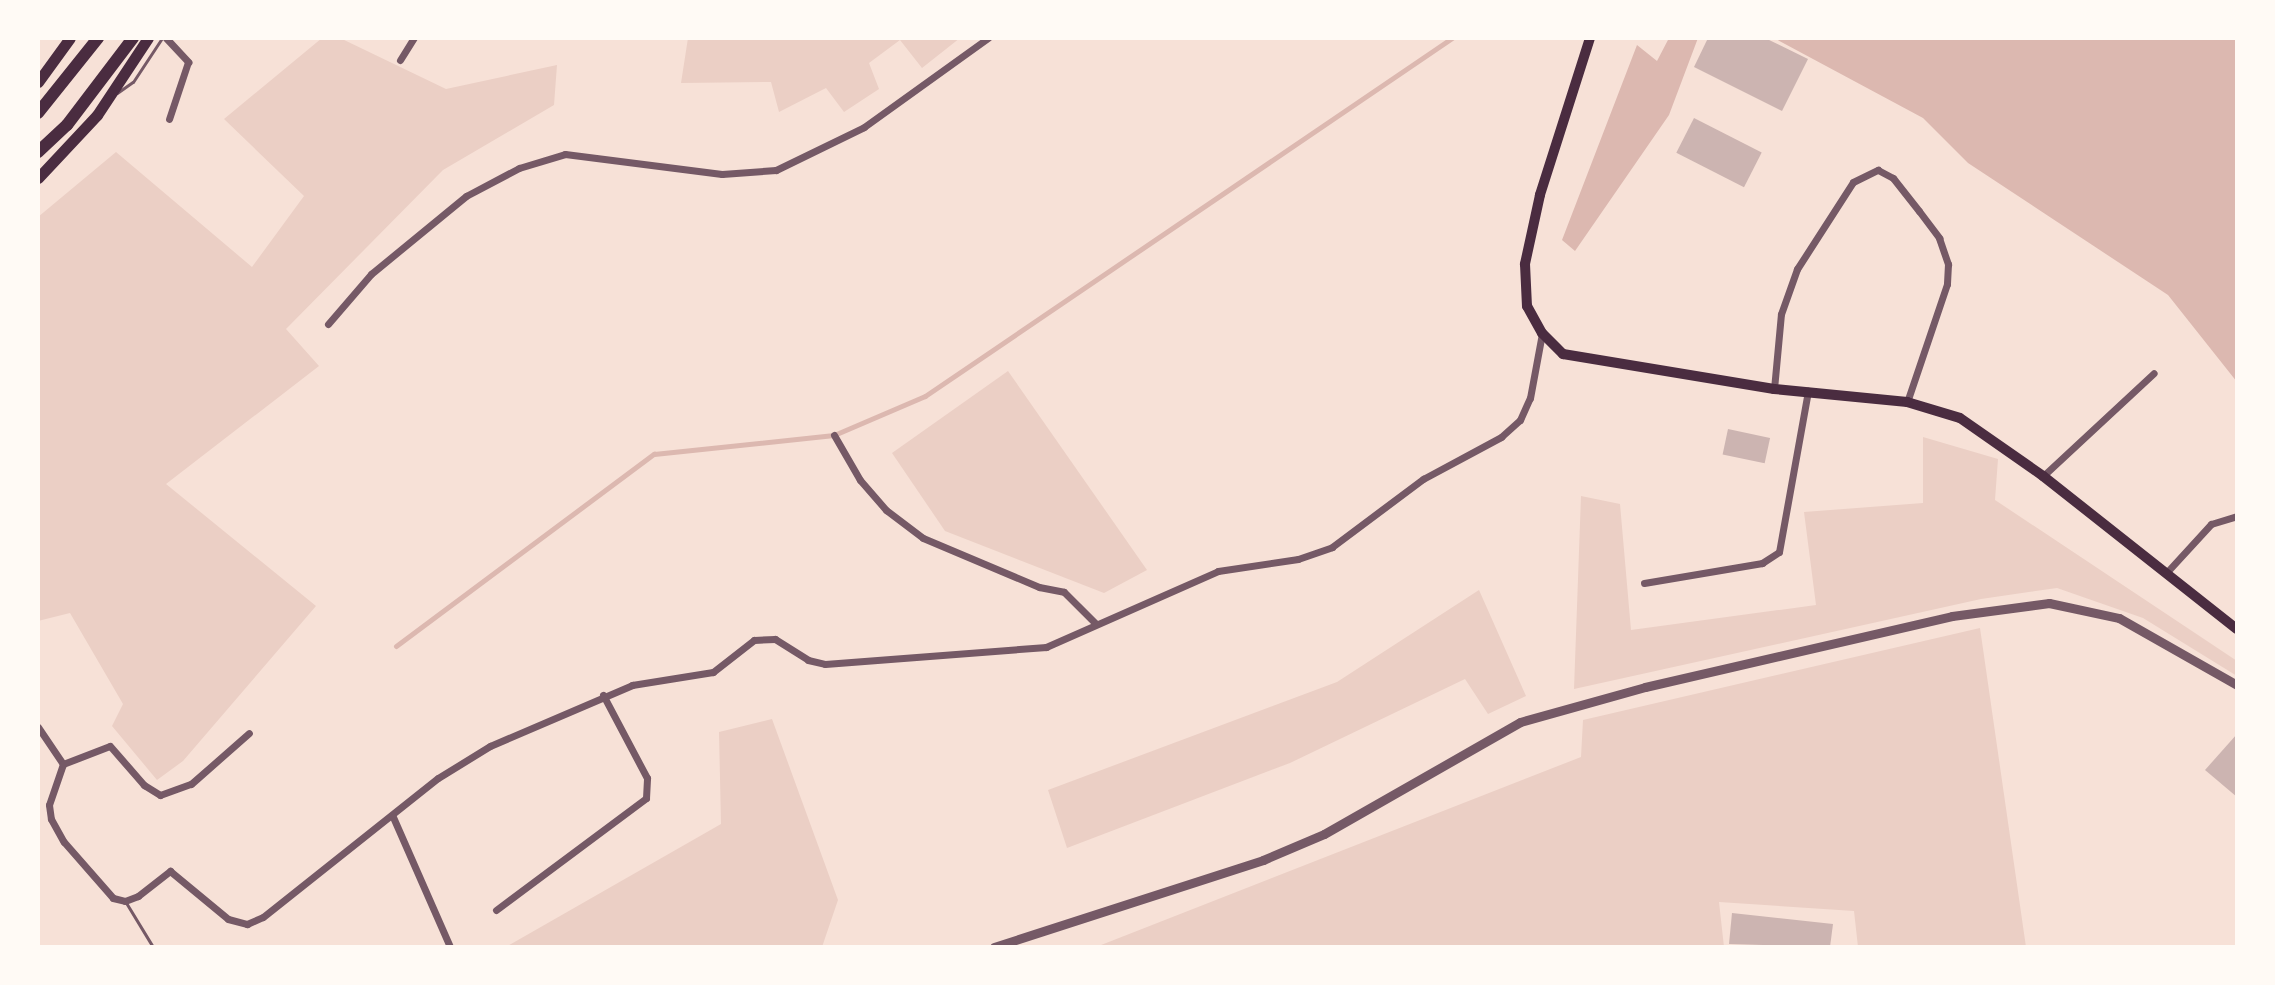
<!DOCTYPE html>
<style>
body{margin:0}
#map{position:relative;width:2275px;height:985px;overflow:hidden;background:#f7e1d7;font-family:Helvetica,sans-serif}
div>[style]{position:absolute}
.green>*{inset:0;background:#ebcfc5}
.water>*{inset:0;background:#dcb8b0}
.stream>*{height:5px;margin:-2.5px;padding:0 2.5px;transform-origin:2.5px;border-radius:2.5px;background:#dcb8b0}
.building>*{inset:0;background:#ccb4b1;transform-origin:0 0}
.service>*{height:3px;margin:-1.5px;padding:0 1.5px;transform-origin:1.5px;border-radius:1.5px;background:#755966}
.minor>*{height:7px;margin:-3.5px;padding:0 3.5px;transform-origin:3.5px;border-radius:3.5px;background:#755966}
.tertiary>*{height:9px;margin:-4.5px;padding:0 4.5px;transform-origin:4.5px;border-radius:4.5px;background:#755966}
.secondary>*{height:10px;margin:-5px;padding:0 5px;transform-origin:5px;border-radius:5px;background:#4a2c40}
.primary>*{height:11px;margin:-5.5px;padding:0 5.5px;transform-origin:5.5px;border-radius:5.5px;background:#4a2c40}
.trunk>*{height:12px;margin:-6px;padding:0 6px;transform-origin:6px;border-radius:6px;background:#4a2c40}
span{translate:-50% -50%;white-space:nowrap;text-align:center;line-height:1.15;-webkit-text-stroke:7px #fffaf5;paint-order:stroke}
.frame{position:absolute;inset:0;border:40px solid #fffaf5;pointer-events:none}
</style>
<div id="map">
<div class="green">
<div style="clip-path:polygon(322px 38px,340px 38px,446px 89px,557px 65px,554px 105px,443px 170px,286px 329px,319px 366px,166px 484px,316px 606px,183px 761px,157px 780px,112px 726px,123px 704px,70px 613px,38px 621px,38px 217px,116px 152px,252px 267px,304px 196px,224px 119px)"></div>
<div style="clip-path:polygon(688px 38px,960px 38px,922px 68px,900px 40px,869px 63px,879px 89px,844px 112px,826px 88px,779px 112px,771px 82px,681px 83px)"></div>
<div style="clip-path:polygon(1008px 371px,1147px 570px,1104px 593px,945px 531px,892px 453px)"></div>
<div style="clip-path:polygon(1923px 437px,1998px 459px,1995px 500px,2237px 661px,2237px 676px,2143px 618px,2057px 588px,1981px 599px,1574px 689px,1581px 496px,1620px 504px,1631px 630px,1816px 605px,1804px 512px,1923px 503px)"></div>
<div style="clip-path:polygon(1479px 590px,1526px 696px,1488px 714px,1465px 679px,1290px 763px,1067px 848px,1048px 790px,1337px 682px)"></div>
<div style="clip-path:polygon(1980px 628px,2026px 947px,1858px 947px,1854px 911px,1719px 902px,1724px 947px,1096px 947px,1581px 757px,1583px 720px)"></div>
<div style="clip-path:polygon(772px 719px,838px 900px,822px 947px,506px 947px,721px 824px,719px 732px)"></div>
</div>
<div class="water">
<div style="clip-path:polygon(1669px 38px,1698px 38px,1669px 115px,1575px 251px,1562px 240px,1637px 45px,1657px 61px)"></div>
<div style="clip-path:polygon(1774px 38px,2237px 38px,2237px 382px,2168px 295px,1968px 163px,1923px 118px)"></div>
</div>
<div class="stream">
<div style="left:396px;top:646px;width:322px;rotate:-36.7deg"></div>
<div style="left:654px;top:454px;width:181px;rotate:-6deg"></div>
<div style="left:834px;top:435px;width:99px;rotate:-23.2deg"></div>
<div style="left:925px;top:396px;width:637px;rotate:-34.19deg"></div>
</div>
<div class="building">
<div style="clip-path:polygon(1708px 38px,1765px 38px,1808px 59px,1782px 111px,1694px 67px)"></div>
<div style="left:1694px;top:118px;width:76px;height:39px;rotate:27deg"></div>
<div style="left:1728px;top:429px;width:43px;height:26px;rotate:12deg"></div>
<div style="clip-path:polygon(2237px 734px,2237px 797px,2205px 770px)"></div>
<div style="clip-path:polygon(1732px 913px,1833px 924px,1830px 947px,1729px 944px)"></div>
</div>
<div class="service">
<div style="left:117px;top:93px;width:19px;rotate:-35deg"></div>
<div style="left:133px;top:82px;width:53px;rotate:-56.6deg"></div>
<div style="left:125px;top:901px;width:54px;rotate:58.7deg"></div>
</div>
<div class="minor">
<div style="left:166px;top:38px;width:33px;rotate:47deg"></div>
<div style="left:188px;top:62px;width:60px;rotate:108.4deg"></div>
<div style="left:400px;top:60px;width:26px;rotate:-58deg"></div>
<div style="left:328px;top:324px;width:66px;rotate:-49.3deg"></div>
<div style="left:371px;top:274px;width:123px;rotate:-39.4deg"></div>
<div style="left:466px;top:196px;width:60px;rotate:-27.8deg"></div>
<div style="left:519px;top:168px;width:48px;rotate:-16.9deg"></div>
<div style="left:565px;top:154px;width:158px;rotate:7.3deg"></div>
<div style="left:722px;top:174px;width:54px;rotate:-4.2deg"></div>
<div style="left:776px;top:170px;width:98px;rotate:-26deg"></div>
<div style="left:864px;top:127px;width:153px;rotate:-35.7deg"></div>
<div style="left:1774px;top:389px;width:75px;rotate:-84.7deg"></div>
<div style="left:1781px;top:314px;width:48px;rotate:-70.4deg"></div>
<div style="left:1797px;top:269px;width:103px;rotate:-57.2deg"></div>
<div style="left:1853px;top:182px;width:28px;rotate:-26deg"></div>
<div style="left:1878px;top:170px;width:17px;rotate:28deg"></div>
<div style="left:1893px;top:178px;width:42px;rotate:51.8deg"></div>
<div style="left:1919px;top:211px;width:34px;rotate:53deg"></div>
<div style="left:1939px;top:238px;width:28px;rotate:71deg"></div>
<div style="left:1948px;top:264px;width:20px;rotate:93deg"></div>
<div style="left:1947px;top:284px;width:125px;rotate:108.7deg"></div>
<div style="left:834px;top:435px;width:52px;rotate:60deg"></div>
<div style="left:860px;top:480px;width:40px;rotate:49deg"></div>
<div style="left:886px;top:510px;width:46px;rotate:37.1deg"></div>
<div style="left:923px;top:538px;width:126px;rotate:22.9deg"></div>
<div style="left:1039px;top:587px;width:25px;rotate:11deg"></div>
<div style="left:1064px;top:592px;width:45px;rotate:45deg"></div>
<div style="left:2043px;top:476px;width:151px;rotate:-42.9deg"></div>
<div style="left:2167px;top:572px;width:65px;rotate:-47.5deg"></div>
<div style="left:2211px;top:524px;width:27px;rotate:-17deg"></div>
<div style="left:1644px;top:583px;width:120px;rotate:-9.6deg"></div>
<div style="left:1762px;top:563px;width:20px;rotate:-33deg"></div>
<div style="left:1779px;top:552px;width:164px;rotate:-79.8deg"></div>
<div style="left:38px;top:727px;width:45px;rotate:56deg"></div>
<div style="left:63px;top:764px;width:43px;rotate:108.9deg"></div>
<div style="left:49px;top:805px;width:14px;rotate:82deg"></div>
<div style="left:51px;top:819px;width:26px;rotate:61deg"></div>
<div style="left:64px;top:842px;width:74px;rotate:48.8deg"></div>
<div style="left:113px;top:898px;width:12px;rotate:14deg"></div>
<div style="left:125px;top:901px;width:14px;rotate:-21deg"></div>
<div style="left:138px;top:896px;width:41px;rotate:-38deg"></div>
<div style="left:170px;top:871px;width:75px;rotate:39.6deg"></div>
<div style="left:228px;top:919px;width:20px;rotate:15deg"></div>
<div style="left:247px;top:924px;width:17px;rotate:-24deg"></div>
<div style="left:263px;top:917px;width:223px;rotate:-38.5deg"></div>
<div style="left:438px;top:778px;width:61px;rotate:-31.6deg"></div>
<div style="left:490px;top:746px;width:155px;rotate:-23.2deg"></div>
<div style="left:632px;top:685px;width:82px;rotate:-9.1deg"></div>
<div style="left:713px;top:672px;width:52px;rotate:-38deg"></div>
<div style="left:754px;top:640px;width:21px;rotate:-3deg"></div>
<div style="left:775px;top:639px;width:39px;rotate:32deg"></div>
<div style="left:808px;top:660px;width:17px;rotate:13deg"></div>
<div style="left:825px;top:664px;width:222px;rotate:-4.4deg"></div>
<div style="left:1046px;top:647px;width:188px;rotate:-23.8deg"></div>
<div style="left:1218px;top:571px;width:81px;rotate:-8.5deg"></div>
<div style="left:1298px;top:559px;width:36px;rotate:-19deg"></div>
<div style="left:1332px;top:547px;width:114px;rotate:-36.8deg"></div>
<div style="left:1423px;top:479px;width:89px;rotate:-28.3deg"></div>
<div style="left:1501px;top:437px;width:25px;rotate:-42deg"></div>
<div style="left:1520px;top:420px;width:24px;rotate:-66deg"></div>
<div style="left:1530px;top:398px;width:66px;rotate:-79.5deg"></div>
<div style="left:63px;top:764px;width:50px;rotate:-21deg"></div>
<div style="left:110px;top:746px;width:52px;rotate:48.9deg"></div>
<div style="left:144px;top:785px;width:19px;rotate:32deg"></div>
<div style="left:160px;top:795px;width:33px;rotate:-20deg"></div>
<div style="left:191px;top:784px;width:77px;rotate:-41.3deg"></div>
<div style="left:393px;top:817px;width:142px;rotate:66.3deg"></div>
<div style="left:496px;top:910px;width:187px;rotate:-36.7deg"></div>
<div style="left:646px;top:798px;width:20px;rotate:-87deg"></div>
<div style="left:647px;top:778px;width:94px;rotate:-117.9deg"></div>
</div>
<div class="tertiary">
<div style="left:994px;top:947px;width:283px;rotate:-17.9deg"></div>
<div style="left:1263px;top:860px;width:66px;rotate:-23.1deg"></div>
<div style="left:1324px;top:834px;width:226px;rotate:-29.7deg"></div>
<div style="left:1520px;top:722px;width:130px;rotate:-15.6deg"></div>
<div style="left:1645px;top:687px;width:315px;rotate:-13deg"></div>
<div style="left:1952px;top:616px;width:98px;rotate:-7.6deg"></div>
<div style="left:2049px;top:603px;width:72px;rotate:12.1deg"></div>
<div style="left:2119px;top:618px;width:136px;rotate:29.6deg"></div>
</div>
<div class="secondary">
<div style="left:1590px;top:38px;width:165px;rotate:107.7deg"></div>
<div style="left:1540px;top:195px;width:71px;rotate:102.3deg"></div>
<div style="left:1525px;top:264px;width:42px;rotate:87.3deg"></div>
<div style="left:1527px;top:306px;width:31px;rotate:61deg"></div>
<div style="left:1542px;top:333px;width:30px;rotate:45deg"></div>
<div style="left:1563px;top:354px;width:214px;rotate:9.4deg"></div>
<div style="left:1774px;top:389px;width:134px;rotate:5.6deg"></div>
<div style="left:1907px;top:402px;width:55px;rotate:16.8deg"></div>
<div style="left:1960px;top:418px;width:101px;rotate:34.9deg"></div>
<div style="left:2043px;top:476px;width:247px;rotate:38.3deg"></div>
</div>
<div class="primary">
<div style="left:38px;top:82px;width:54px;rotate:-54deg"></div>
<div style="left:38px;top:178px;width:86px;rotate:-46.9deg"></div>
<div style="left:97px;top:115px;width:92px;rotate:-56.5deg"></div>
</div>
<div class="trunk">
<div style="left:38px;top:113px;width:96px;rotate:-51.3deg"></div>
<div style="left:38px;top:152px;width:40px;rotate:-43deg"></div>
<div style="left:67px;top:125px;width:109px;rotate:-52.8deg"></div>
</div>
<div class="frame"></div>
</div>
